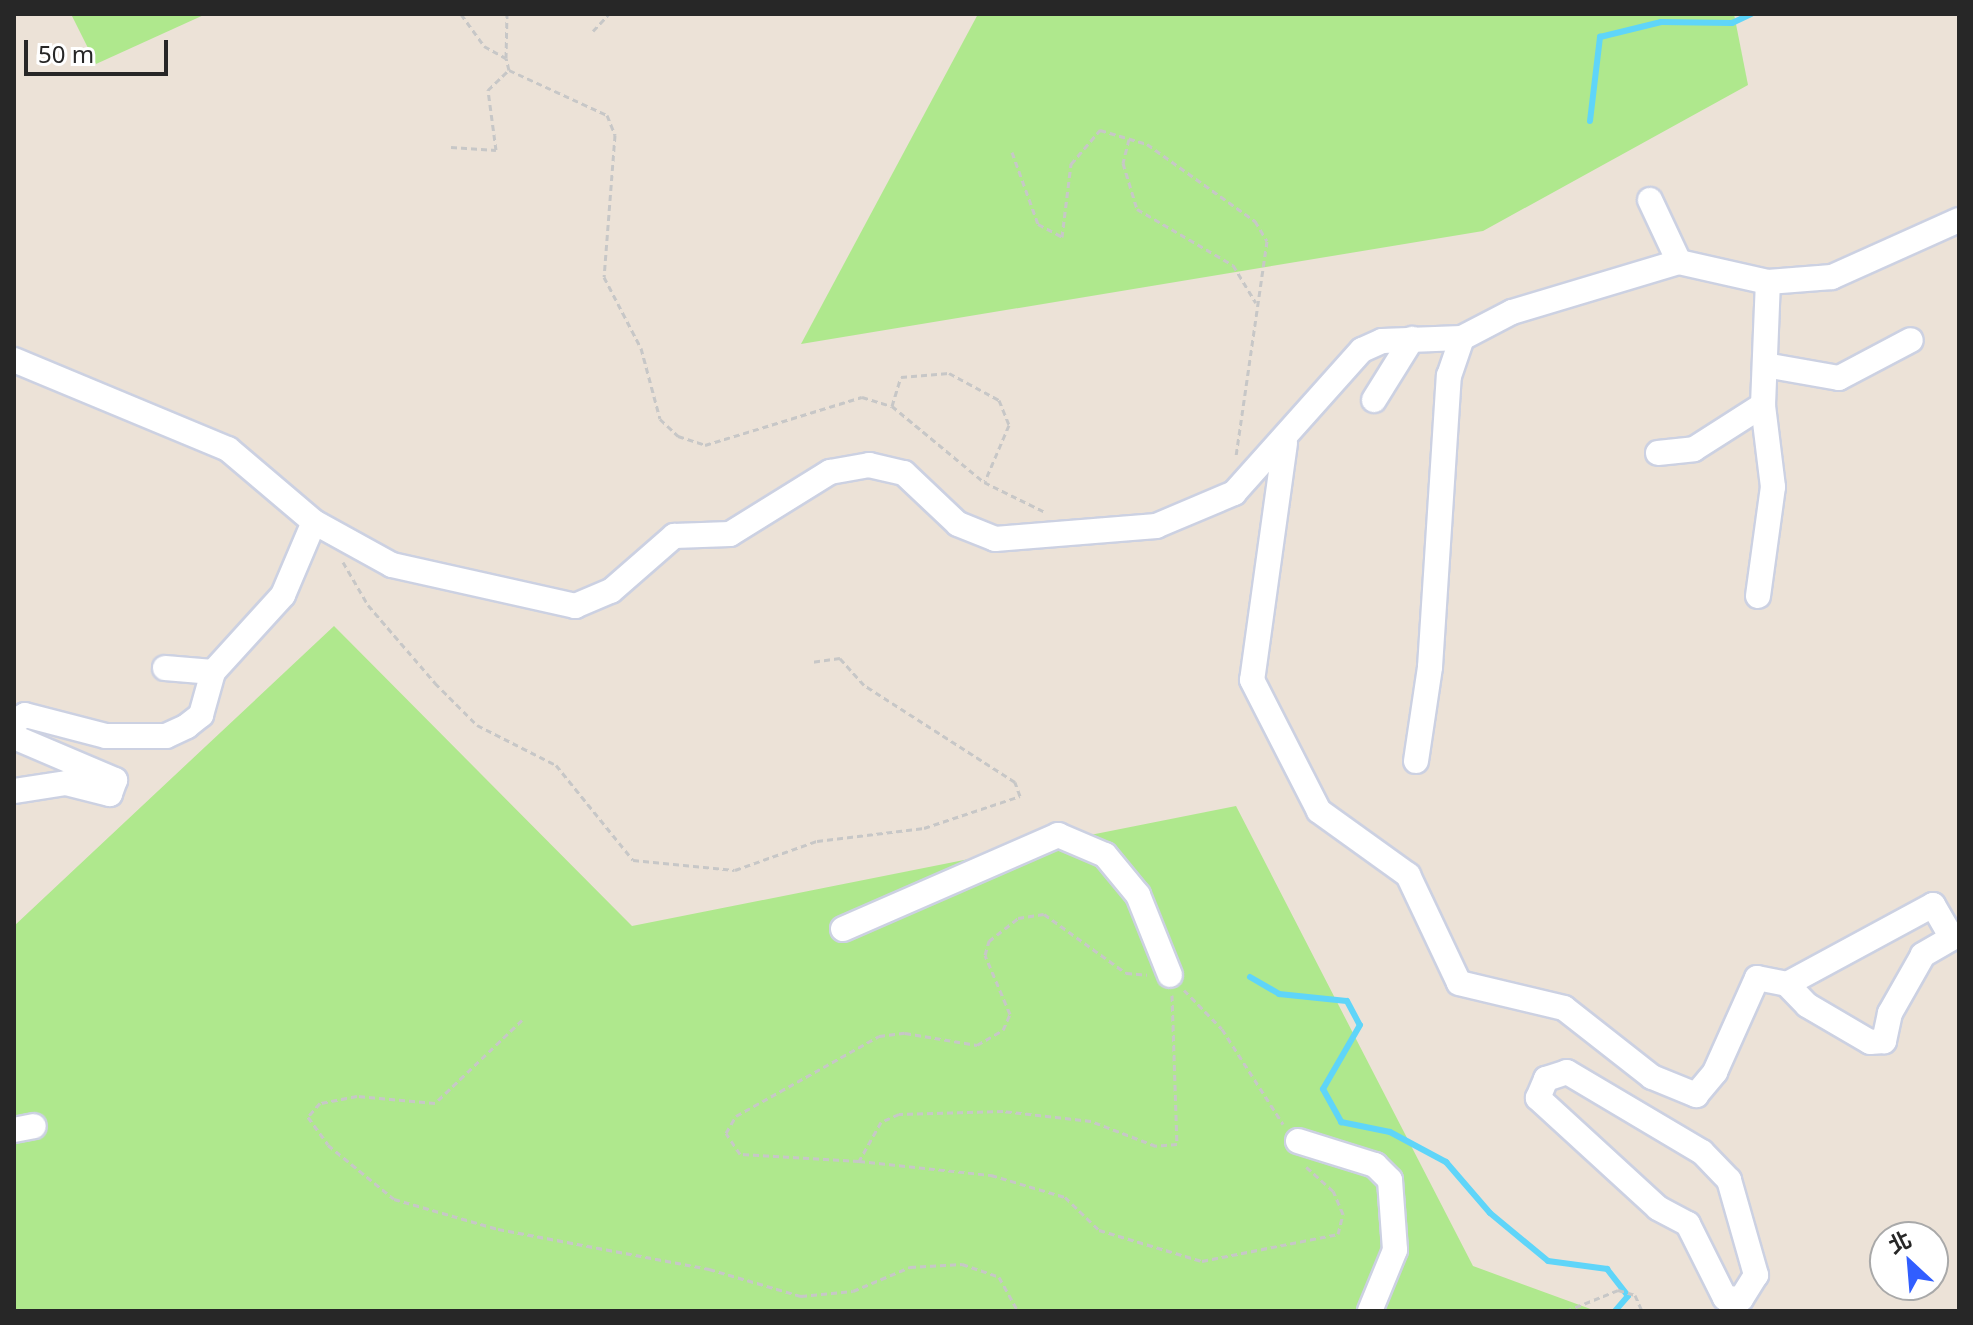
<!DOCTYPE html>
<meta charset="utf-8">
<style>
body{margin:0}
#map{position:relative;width:1973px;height:1325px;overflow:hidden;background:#ece2d7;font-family:"Noto Sans","Noto Sans TC",sans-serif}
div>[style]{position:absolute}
.green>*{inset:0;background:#afe88d}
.stream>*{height:6px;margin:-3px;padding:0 3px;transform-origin:3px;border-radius:3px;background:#5fd5f9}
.path>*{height:3px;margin-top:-1.5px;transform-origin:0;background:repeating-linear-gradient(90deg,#c7c7c7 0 6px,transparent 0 10px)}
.roads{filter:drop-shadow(2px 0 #ccd1e2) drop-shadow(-2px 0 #ccd1e2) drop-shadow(0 2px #ccd1e2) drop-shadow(0 -2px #ccd1e2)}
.minor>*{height:24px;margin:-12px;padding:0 12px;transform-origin:12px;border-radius:12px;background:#fff}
span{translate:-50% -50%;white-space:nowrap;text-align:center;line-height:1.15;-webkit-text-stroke:6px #fff;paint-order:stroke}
.frame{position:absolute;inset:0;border:16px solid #272727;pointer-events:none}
.north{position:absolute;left:1869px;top:1221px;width:80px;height:80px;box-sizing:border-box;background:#fff;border:2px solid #a9a9a9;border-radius:50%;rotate:334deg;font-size:22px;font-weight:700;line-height:32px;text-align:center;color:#272727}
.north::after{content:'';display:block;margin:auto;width:28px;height:36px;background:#315eff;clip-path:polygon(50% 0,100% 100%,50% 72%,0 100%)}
.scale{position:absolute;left:24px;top:40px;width:144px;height:36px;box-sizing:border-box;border:4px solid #272727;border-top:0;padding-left:10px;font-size:24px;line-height:28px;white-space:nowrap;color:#272727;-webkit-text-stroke:6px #fff;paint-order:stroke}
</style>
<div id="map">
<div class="green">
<div style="clip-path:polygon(71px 14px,206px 14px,96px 64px)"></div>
<div style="clip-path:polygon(978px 14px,1734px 14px,1748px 85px,1483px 231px,801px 344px)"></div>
<div style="clip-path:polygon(334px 626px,632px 926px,1236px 806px,1473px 1266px,1596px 1311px,14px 1311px,14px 926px)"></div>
</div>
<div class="stream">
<div style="left:1590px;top:121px;width:85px;rotate:-83.2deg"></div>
<div style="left:1600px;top:37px;width:63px;rotate:-13.8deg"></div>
<div style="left:1661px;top:22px;width:71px;rotate:0.8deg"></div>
<div style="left:1732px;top:23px;width:21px;rotate:-25deg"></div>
<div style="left:1250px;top:977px;width:34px;rotate:30deg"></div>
<div style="left:1279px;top:994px;width:68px;rotate:5.9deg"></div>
<div style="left:1347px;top:1001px;width:27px;rotate:62deg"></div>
<div style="left:1360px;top:1025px;width:74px;rotate:120deg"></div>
<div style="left:1323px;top:1089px;width:38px;rotate:61deg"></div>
<div style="left:1341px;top:1122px;width:50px;rotate:11.5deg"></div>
<div style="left:1390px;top:1132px;width:64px;rotate:28.2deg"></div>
<div style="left:1446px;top:1162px;width:67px;rotate:49.2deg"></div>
<div style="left:1490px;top:1213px;width:75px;rotate:39.6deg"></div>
<div style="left:1548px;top:1261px;width:60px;rotate:7.7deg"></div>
<div style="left:1607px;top:1269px;width:34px;rotate:52deg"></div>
<div style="left:1628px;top:1296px;width:20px;rotate:131deg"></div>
</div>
<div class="path">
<div style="left:461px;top:14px;width:39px;rotate:54deg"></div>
<div style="left:484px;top:46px;width:25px;rotate:29deg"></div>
<div style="left:506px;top:58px;width:44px;rotate:-88.7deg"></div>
<div style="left:593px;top:31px;width:23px;rotate:-47deg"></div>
<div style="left:509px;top:70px;width:108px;rotate:24.7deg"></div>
<div style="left:607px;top:115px;width:22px;rotate:68deg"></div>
<div style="left:615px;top:135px;width:142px;rotate:94.4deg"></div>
<div style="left:604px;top:277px;width:80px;rotate:62.5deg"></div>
<div style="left:641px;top:348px;width:73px;rotate:75deg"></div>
<div style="left:660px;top:419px;width:25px;rotate:43deg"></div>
<div style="left:678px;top:436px;width:28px;rotate:18deg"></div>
<div style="left:705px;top:445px;width:164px;rotate:-17deg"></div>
<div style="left:862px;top:397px;width:31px;rotate:17deg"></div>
<div style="left:892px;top:406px;width:119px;rotate:39.6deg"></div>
<div style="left:984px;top:482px;width:68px;rotate:26.2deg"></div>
<div style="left:1129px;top:139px;width:25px;rotate:104deg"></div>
<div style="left:1123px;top:163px;width:48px;rotate:73.1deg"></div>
<div style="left:1137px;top:209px;width:111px;rotate:30.3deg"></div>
<div style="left:1233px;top:265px;width:44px;rotate:58.8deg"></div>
<div style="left:451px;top:147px;width:45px;rotate:3.8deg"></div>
<div style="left:496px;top:150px;width:61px;rotate:-97.6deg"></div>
<div style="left:488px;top:90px;width:29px;rotate:-44deg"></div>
<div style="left:509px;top:70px;width:12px;rotate:-104deg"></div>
<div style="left:1012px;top:152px;width:77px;rotate:70.1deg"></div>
<div style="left:1038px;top:224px;width:27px;rotate:28deg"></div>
<div style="left:1062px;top:237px;width:74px;rotate:-83deg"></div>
<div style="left:1071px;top:164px;width:45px;rotate:-49.5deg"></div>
<div style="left:1100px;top:130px;width:49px;rotate:16.6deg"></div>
<div style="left:1147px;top:144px;width:133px;rotate:35.5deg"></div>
<div style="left:1255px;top:221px;width:23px;rotate:59deg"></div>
<div style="left:1267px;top:241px;width:217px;rotate:98.2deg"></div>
<div style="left:892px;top:406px;width:30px;rotate:-73deg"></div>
<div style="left:901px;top:377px;width:48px;rotate:-4.8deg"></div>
<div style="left:949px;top:373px;width:57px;rotate:28.4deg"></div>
<div style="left:999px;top:400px;width:27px;rotate:68deg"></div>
<div style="left:1009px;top:425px;width:61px;rotate:113.2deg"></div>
<div style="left:343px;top:562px;width:50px;rotate:59.8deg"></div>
<div style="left:368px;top:605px;width:103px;rotate:49.3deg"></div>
<div style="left:435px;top:683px;width:59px;rotate:45deg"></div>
<div style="left:477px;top:725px;width:89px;rotate:26.9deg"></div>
<div style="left:556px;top:765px;width:122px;rotate:51deg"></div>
<div style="left:633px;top:860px;width:102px;rotate:5.6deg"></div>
<div style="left:735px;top:870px;width:87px;rotate:-19.5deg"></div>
<div style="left:817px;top:841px;width:108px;rotate:-6.9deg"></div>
<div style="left:924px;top:828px;width:101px;rotate:-18.4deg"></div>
<div style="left:1020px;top:796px;width:15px;rotate:-110deg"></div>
<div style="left:1015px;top:782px;width:179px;rotate:-147.3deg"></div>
<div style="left:864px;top:685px;width:36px;rotate:-132deg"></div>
<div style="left:840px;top:658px;width:29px;rotate:172deg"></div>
<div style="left:1184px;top:990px;width:54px;rotate:45.7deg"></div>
<div style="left:1222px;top:1029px;width:113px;rotate:57.3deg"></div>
<div style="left:1172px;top:995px;width:149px;rotate:88.1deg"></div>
<div style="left:1177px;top:1144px;width:21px;rotate:175deg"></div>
<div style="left:1156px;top:1146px;width:70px;rotate:-159deg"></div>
<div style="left:1091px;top:1121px;width:89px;rotate:-173.5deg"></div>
<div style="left:1003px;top:1111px;width:104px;rotate:178.3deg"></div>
<div style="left:899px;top:1114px;width:20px;rotate:156deg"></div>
<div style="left:881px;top:1122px;width:45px;rotate:119.4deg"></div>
<div style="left:859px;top:1161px;width:133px;rotate:6.1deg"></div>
<div style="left:991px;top:1175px;width:77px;rotate:16.6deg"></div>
<div style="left:1065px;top:1197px;width:47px;rotate:44.1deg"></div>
<div style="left:1099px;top:1230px;width:108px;rotate:16.8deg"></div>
<div style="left:1202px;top:1261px;width:139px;rotate:-11.2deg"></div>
<div style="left:1338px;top:1234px;width:21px;rotate:-76deg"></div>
<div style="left:1343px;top:1214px;width:25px;rotate:-113deg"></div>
<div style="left:1333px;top:1191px;width:36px;rotate:-138deg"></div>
<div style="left:522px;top:1020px;width:120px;rotate:136.3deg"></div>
<div style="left:435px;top:1103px;width:78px;rotate:-174.9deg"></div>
<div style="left:357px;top:1096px;width:38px;rotate:169deg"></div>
<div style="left:320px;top:1103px;width:18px;rotate:131deg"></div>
<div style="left:308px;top:1117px;width:34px;rotate:54deg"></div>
<div style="left:328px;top:1145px;width:85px;rotate:39.3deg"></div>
<div style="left:394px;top:1199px;width:108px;rotate:16.1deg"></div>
<div style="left:498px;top:1229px;width:215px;rotate:10.7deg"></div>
<div style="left:709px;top:1269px;width:96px;rotate:16.4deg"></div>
<div style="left:801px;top:1296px;width:52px;rotate:-5.5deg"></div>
<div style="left:853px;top:1291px;width:62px;rotate:-22.8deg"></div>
<div style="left:910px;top:1267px;width:52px;rotate:-3.3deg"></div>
<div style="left:962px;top:1264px;width:39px;rotate:19deg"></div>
<div style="left:999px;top:1277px;width:39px;rotate:61deg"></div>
<div style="left:859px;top:1161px;width:119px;rotate:-176.6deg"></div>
<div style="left:740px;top:1154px;width:25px;rotate:-124deg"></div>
<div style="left:726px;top:1133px;width:20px;rotate:-60deg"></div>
<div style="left:736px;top:1116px;width:164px;rotate:-29.2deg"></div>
<div style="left:879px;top:1036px;width:26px;rotate:-7deg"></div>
<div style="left:905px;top:1033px;width:73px;rotate:9.5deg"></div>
<div style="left:977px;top:1045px;width:30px;rotate:-30deg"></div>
<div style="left:1003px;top:1030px;width:17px;rotate:-66deg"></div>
<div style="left:1010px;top:1014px;width:64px;rotate:-113deg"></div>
<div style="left:985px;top:955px;width:15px;rotate:-74deg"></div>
<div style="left:989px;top:941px;width:37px;rotate:-38deg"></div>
<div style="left:1018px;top:918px;width:26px;rotate:-9deg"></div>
<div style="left:1044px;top:914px;width:101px;rotate:35.7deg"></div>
<div style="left:1126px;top:973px;width:21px;rotate:5deg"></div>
<div style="left:1468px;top:1311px;width:9px"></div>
<div style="left:1566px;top:1311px;width:56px;rotate:-22deg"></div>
<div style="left:1618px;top:1290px;width:18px;rotate:16deg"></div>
<div style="left:1635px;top:1295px;width:17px;rotate:66deg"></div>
</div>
<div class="roads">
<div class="minor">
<div style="left:1650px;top:200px;width:68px;rotate:64.9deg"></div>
<div style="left:14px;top:360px;width:232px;rotate:22.6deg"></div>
<div style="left:228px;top:449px;width:113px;rotate:40.3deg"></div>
<div style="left:314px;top:522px;width:89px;rotate:28.9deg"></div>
<div style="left:392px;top:565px;width:188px;rotate:12.6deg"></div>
<div style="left:575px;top:606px;width:39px;rotate:-23deg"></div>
<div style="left:611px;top:591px;width:84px;rotate:-41.1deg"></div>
<div style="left:674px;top:536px;width:56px;rotate:-2deg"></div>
<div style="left:730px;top:534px;width:118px;rotate:-31.8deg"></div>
<div style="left:830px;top:472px;width:40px;rotate:-10deg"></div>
<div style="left:869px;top:465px;width:36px;rotate:13deg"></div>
<div style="left:904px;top:473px;width:74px;rotate:43.4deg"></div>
<div style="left:958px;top:524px;width:40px;rotate:22deg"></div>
<div style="left:995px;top:539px;width:162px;rotate:-4.6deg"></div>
<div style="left:1156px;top:526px;width:85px;rotate:-22.9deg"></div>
<div style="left:1234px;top:493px;width:192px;rotate:-48.2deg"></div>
<div style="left:1362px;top:350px;width:22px;rotate:-24deg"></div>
<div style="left:1382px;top:341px;width:80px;rotate:-2.1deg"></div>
<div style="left:1462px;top:338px;width:56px;rotate:-27.5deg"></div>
<div style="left:1512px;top:312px;width:174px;rotate:-16.7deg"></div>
<div style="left:1679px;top:262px;width:91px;rotate:12.7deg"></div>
<div style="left:1768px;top:282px;width:64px;rotate:-4.5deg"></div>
<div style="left:1832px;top:277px;width:139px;rotate:-24.2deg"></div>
<div style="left:1765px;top:365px;width:75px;rotate:10deg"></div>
<div style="left:1839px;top:378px;width:81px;rotate:-27.8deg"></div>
<div style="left:1374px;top:400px;width:72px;rotate:-58.1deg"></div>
<div style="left:1285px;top:443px;width:239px;rotate:97.9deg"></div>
<div style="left:1252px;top:680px;width:147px;rotate:62.9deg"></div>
<div style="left:1319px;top:811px;width:110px;rotate:35.7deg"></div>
<div style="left:1408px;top:875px;width:119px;rotate:64.7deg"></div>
<div style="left:1459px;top:983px;width:108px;rotate:13.4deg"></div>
<div style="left:1564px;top:1008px;width:112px;rotate:38.1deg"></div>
<div style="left:1652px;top:1077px;width:48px;rotate:22.2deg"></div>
<div style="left:1696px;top:1095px;width:30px;rotate:-50deg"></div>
<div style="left:1715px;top:1072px;width:103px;rotate:-65.9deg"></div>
<div style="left:1757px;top:978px;width:31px;rotate:11deg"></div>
<div style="left:1787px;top:984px;width:166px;rotate:-28.4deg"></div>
<div style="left:1933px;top:905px;width:38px;rotate:60deg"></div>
<div style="left:1952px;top:938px;width:34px;rotate:150deg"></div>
<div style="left:1923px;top:955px;width:67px;rotate:119.6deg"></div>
<div style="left:1890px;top:1013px;width:29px;rotate:102deg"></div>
<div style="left:1884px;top:1041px;width:14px;rotate:176deg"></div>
<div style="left:1870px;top:1042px;width:73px;rotate:-149.6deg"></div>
<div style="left:1807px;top:1005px;width:29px;rotate:-134deg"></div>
<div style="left:1658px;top:453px;width:36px;rotate:-6deg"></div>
<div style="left:1694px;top:449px;width:82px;rotate:-32.5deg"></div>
<div style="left:1758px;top:596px;width:110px;rotate:-82.2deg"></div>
<div style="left:1773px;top:487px;width:83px;rotate:-97deg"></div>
<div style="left:1763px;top:405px;width:123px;rotate:-87.7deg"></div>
<div style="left:165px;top:668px;width:48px;rotate:4.8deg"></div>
<div style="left:14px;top:722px;width:13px;rotate:-32deg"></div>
<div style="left:25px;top:715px;width:84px;rotate:14.5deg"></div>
<div style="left:106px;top:736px;width:60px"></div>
<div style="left:166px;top:736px;width:23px;rotate:-25deg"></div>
<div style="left:187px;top:726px;width:18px;rotate:-38deg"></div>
<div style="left:201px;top:715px;width:45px;rotate:-74.4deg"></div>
<div style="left:213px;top:672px;width:104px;rotate:-47.7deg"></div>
<div style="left:283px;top:595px;width:79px;rotate:-67deg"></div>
<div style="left:14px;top:737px;width:110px;rotate:23.1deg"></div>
<div style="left:115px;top:780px;width:15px;rotate:110deg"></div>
<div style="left:110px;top:794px;width:45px;rotate:-166deg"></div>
<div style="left:66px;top:783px;width:53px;rotate:171.3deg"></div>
<div style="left:1416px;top:761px;width:95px;rotate:-81.5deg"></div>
<div style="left:1430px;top:667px;width:292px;rotate:-86.3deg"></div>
<div style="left:1449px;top:376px;width:40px;rotate:-71.1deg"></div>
<div style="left:843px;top:929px;width:235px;rotate:-23.6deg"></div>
<div style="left:1058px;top:835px;width:51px;rotate:23.1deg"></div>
<div style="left:1105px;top:855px;width:52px;rotate:50.5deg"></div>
<div style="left:1138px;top:895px;width:86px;rotate:68.2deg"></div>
<div style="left:1567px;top:1072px;width:157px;rotate:30.7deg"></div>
<div style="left:1702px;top:1152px;width:39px;rotate:46deg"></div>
<div style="left:1729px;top:1180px;width:99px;rotate:74.1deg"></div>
<div style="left:1756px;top:1275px;width:28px;rotate:122deg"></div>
<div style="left:1741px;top:1299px;width:16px;rotate:-176deg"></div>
<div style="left:1725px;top:1298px;width:83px;rotate:-116.6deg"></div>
<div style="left:1688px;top:1224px;width:34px;rotate:-152deg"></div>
<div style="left:1658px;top:1208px;width:163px;rotate:-137.5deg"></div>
<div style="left:1538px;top:1098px;width:21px;rotate:-67deg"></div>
<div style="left:1546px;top:1079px;width:22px;rotate:-18deg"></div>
<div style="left:14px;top:1130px;width:20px;rotate:-11deg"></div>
<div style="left:1298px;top:1141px;width:81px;rotate:17.3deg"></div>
<div style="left:1375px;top:1165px;width:21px;rotate:45deg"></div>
<div style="left:1390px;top:1180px;width:70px;rotate:85.9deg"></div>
<div style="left:1395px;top:1250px;width:66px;rotate:112.3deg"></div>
</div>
</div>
<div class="frame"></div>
<div class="north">北</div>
<div class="scale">50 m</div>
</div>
